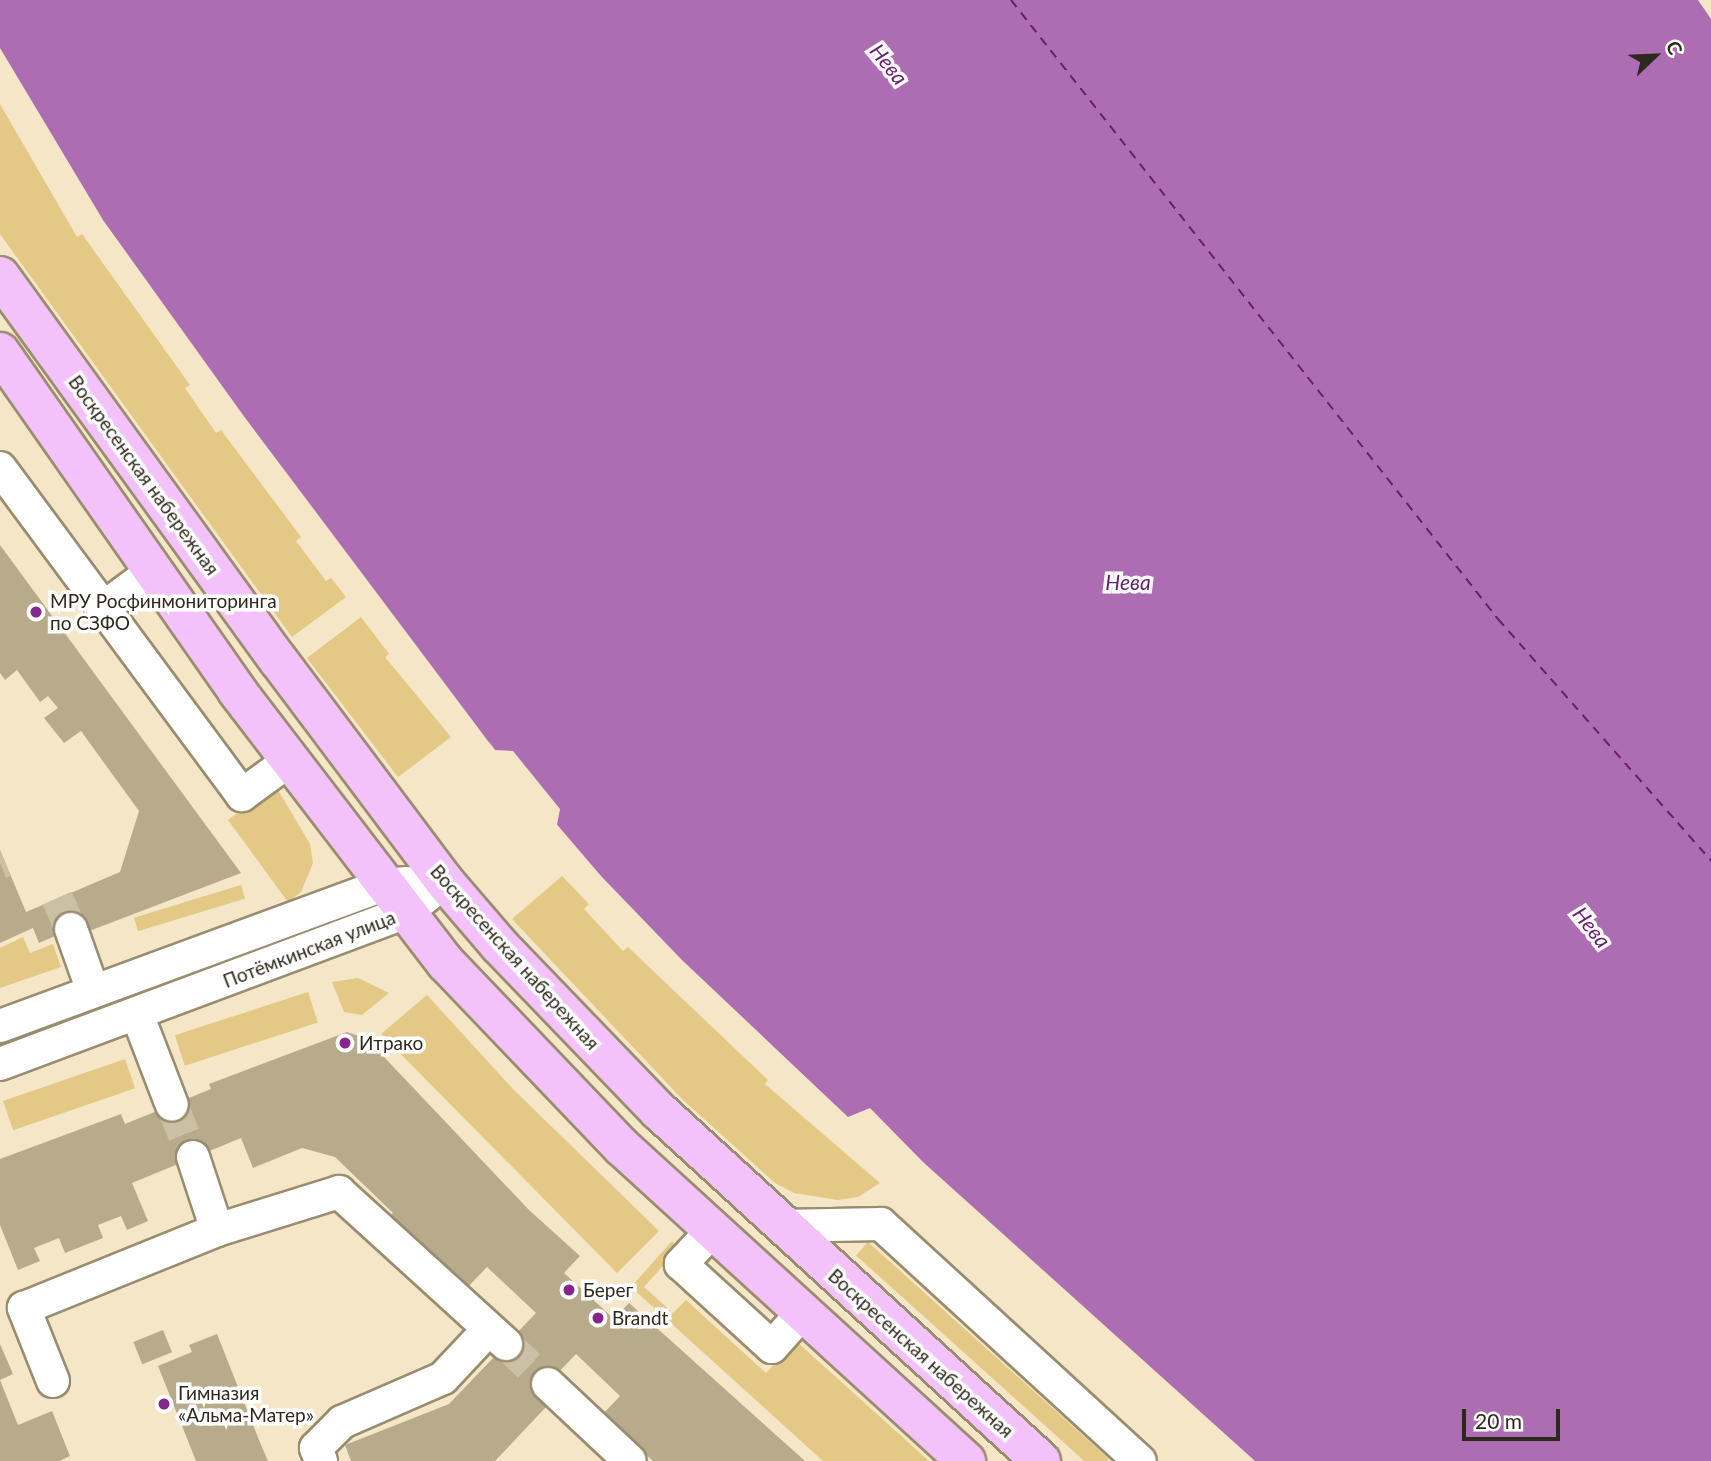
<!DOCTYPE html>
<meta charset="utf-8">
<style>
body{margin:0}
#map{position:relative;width:1711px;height:1461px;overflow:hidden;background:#f4e6c6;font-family:Lato,sans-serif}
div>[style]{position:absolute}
.green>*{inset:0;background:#e4c886;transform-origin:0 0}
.water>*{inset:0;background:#ad6db3}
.pier>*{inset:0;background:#f4e6c6}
.ferry>*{height:2px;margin-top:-1px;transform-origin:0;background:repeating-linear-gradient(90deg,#6a1b73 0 9px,transparent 0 16px)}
.building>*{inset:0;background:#b8ab8c;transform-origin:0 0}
.minor-tunnel>*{height:32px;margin-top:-16px;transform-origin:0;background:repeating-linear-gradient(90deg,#ccc0a4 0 32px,transparent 0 48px)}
.roads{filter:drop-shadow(2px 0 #998d6f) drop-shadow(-2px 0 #998d6f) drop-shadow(0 2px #998d6f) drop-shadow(0 -2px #998d6f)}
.minor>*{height:32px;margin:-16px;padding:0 16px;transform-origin:16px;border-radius:16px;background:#fff}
.major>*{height:38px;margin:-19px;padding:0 19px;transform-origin:19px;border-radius:19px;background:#f4c2fa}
.dots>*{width:19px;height:19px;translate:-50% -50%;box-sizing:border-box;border:4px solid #fff;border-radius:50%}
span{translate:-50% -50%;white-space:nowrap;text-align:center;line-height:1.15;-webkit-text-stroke:7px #fff;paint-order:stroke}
.street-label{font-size:19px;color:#2e291d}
.poi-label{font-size:19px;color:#2e291d}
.left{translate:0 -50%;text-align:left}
.water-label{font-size:21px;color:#6a1b73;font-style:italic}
.north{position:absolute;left:1620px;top:21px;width:70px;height:70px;-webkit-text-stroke:5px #fff;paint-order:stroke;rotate:67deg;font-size:19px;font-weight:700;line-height:28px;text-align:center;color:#2e291d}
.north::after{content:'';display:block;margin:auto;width:24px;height:32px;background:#2e291d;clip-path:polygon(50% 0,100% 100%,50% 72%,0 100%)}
.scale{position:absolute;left:1462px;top:1409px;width:98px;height:32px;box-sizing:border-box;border:4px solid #2e291d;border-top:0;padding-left:9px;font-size:21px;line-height:24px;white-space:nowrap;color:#2e291d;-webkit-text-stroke:5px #fff;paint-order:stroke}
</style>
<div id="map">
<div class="green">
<div style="clip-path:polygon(0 104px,77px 237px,82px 234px,190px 385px,185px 388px,216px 433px,221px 430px,301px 537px,296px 541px,326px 581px,331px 578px,346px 597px,292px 637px,0 234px)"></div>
<div style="clip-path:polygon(361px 617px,389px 654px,385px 657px,451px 737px,398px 777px,307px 658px)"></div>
<div style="clip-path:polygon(275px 785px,310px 844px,313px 863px,301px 892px,288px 902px,228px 820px)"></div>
<div style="clip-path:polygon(562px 876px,589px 904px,584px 909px,623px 951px,628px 947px,768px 1080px,765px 1084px,880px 1183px,858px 1197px,838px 1200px,794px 1193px,775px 1183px,682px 1099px,512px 919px)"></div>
<div style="left:241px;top:885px;width:14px;height:112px;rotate:73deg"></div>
<div style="clip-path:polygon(23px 937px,30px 953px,53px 944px,61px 967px,0 988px,0 948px)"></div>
<div style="clip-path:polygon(358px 978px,389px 993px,362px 1015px,344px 1012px,332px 982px)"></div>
<div style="left:308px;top:992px;width:32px;height:140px;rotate:72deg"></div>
<div style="clip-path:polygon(427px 995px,514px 1090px,659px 1231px,617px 1273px,381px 1034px)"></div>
<div style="left:125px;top:1059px;width:31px;height:129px;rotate:71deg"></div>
<div style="clip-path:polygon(672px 1241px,679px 1248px,644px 1287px,673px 1313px,686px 1300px,766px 1373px,796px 1341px,929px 1461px,823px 1461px,631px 1287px)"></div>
<div style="left:868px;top:1242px;width:324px;height:18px;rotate:42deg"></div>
</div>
<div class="water">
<div style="clip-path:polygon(0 0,1698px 0,1711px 19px,1711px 1461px,1255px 1461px,923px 1162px,870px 1108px,848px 1117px,682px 960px,601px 876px,506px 765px,243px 415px,103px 220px,0 48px)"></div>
</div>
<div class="pier">
<div style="clip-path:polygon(488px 740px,495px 750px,513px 751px,560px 809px,557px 825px,564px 839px,504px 767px)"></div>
</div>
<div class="ferry">
<div style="left:1011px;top:0;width:788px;rotate:51.81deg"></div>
<div style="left:1498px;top:619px;width:322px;rotate:48.6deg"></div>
</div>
<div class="building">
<div style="clip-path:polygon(0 545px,241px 873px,84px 933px,81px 925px,39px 943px,33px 928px,0 943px,0 850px,26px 912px,120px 872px,139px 811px,81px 731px,64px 743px,44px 718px,58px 708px,48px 696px,40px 702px,17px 670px,5px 680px,0 673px)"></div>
<div style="clip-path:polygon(347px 1032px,367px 1039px,529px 1210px,580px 1256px,564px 1273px,614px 1319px,629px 1303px,805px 1461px,653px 1461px,603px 1414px,620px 1396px,576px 1354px,536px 1396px,547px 1406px,495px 1461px,351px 1461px,345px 1445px,449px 1404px,536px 1313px,487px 1267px,465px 1290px,383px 1224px,393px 1213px,335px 1157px,302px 1148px,253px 1168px,241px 1138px,132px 1183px,148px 1221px,127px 1230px,121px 1216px,98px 1225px,103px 1238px,65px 1253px,59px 1238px,34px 1248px,40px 1261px,18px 1270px,0 1225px,0 1159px,121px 1114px,125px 1124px,211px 1089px,209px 1084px)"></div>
<div style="left:163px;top:1330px;width:24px;height:32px;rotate:68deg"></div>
<div style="clip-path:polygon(217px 1334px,259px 1440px,268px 1461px,196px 1461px,158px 1366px,192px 1352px,189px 1345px)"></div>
<div style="clip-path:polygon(0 1344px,13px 1374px,0 1380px)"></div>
<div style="clip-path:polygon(0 1380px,18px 1425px,52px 1411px,70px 1456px,59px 1461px,0 1461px)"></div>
</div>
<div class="minor-tunnel">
<div style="left:0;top:863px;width:5px;rotate:-22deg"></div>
<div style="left:57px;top:898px;width:34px;rotate:66deg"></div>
<div style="left:172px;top:1105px;width:56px;rotate:68deg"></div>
<div style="left:506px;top:1344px;width:58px;rotate:43.6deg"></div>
</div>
<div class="roads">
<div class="minor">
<div style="left:0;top:468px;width:407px;rotate:53.5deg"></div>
<div style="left:242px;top:795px;width:59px;rotate:-36.1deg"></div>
<div style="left:103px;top:608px;width:62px;rotate:-36.5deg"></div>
<div style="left:71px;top:929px;width:66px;rotate:70.5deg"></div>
<div style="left:137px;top:1014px;width:97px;rotate:69deg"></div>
<div style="left:0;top:1026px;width:409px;rotate:-20.2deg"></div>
<div style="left:384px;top:885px;width:23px;rotate:-5deg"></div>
<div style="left:0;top:1064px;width:434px;rotate:-20.5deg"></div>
<div style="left:406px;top:912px;width:49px;rotate:-37.6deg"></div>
<div style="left:193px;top:1157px;width:77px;rotate:71.8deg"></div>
<div style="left:217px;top:1230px;width:128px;rotate:-17.3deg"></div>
<div style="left:339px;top:1192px;width:226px;rotate:42.3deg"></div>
<div style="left:780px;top:1226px;width:101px;rotate:-1.1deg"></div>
<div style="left:881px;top:1224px;width:351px;rotate:42.5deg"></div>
<div style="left:713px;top:1230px;width:47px;rotate:133.3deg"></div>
<div style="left:681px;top:1264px;width:123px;rotate:42.4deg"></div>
<div style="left:772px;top:1347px;width:47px;rotate:-48.5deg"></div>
<div style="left:53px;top:1381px;width:79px;rotate:-111.7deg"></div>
<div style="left:24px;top:1308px;width:208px;rotate:-22deg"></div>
<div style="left:548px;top:1384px;width:112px;rotate:43.2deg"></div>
<div style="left:321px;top:1461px;width:14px;rotate:-111deg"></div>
<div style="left:316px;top:1448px;width:37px;rotate:-45deg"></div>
<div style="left:342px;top:1422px;width:110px;rotate:-23.5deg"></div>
<div style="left:443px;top:1378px;width:67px;rotate:-46.8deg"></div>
</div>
<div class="major">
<div style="left:0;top:276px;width:475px;rotate:54.1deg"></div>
<div style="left:279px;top:661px;width:276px;rotate:53.1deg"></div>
<div style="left:445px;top:882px;width:83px;rotate:49.4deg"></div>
<div style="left:499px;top:945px;width:231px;rotate:46.1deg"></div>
<div style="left:659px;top:1111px;width:518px;rotate:42.5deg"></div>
<div style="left:0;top:352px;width:414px;rotate:55deg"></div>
<div style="left:237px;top:691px;width:343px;rotate:52.5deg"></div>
<div style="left:446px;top:963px;width:255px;rotate:46.3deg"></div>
<div style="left:622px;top:1147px;width:466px;rotate:42.4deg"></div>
</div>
</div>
<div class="dots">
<div style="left:36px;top:612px;background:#852690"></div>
<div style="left:345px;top:1043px;background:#852690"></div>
<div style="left:569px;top:1290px;background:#852690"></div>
<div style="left:598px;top:1318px;background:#852690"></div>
<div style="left:164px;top:1404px;background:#852690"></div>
</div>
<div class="street-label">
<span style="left:144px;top:475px;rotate:54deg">Воскресенская набережная</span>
<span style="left:309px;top:949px;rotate:-21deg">Потёмкинская улица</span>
<span style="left:515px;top:957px;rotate:48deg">Воскресенская набережная</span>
<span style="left:921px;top:1353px;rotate:42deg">Воскресенская набережная</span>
</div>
<div class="poi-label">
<span class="left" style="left:50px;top:612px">МРУ Росфинмониторинга<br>по СЗФО</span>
<span class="left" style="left:359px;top:1043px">Итрако</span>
<span class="left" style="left:583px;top:1290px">Берег</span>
<span class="left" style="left:612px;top:1318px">Brandt</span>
<span class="left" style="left:178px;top:1404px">Гимназия<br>«Альма-Матер»</span>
</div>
<div class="water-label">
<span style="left:889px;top:64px;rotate:51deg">Нева</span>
<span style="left:1128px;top:582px">Нева</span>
<span style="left:1592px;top:927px;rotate:51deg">Нева</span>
</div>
<div class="north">С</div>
<div class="scale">20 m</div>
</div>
